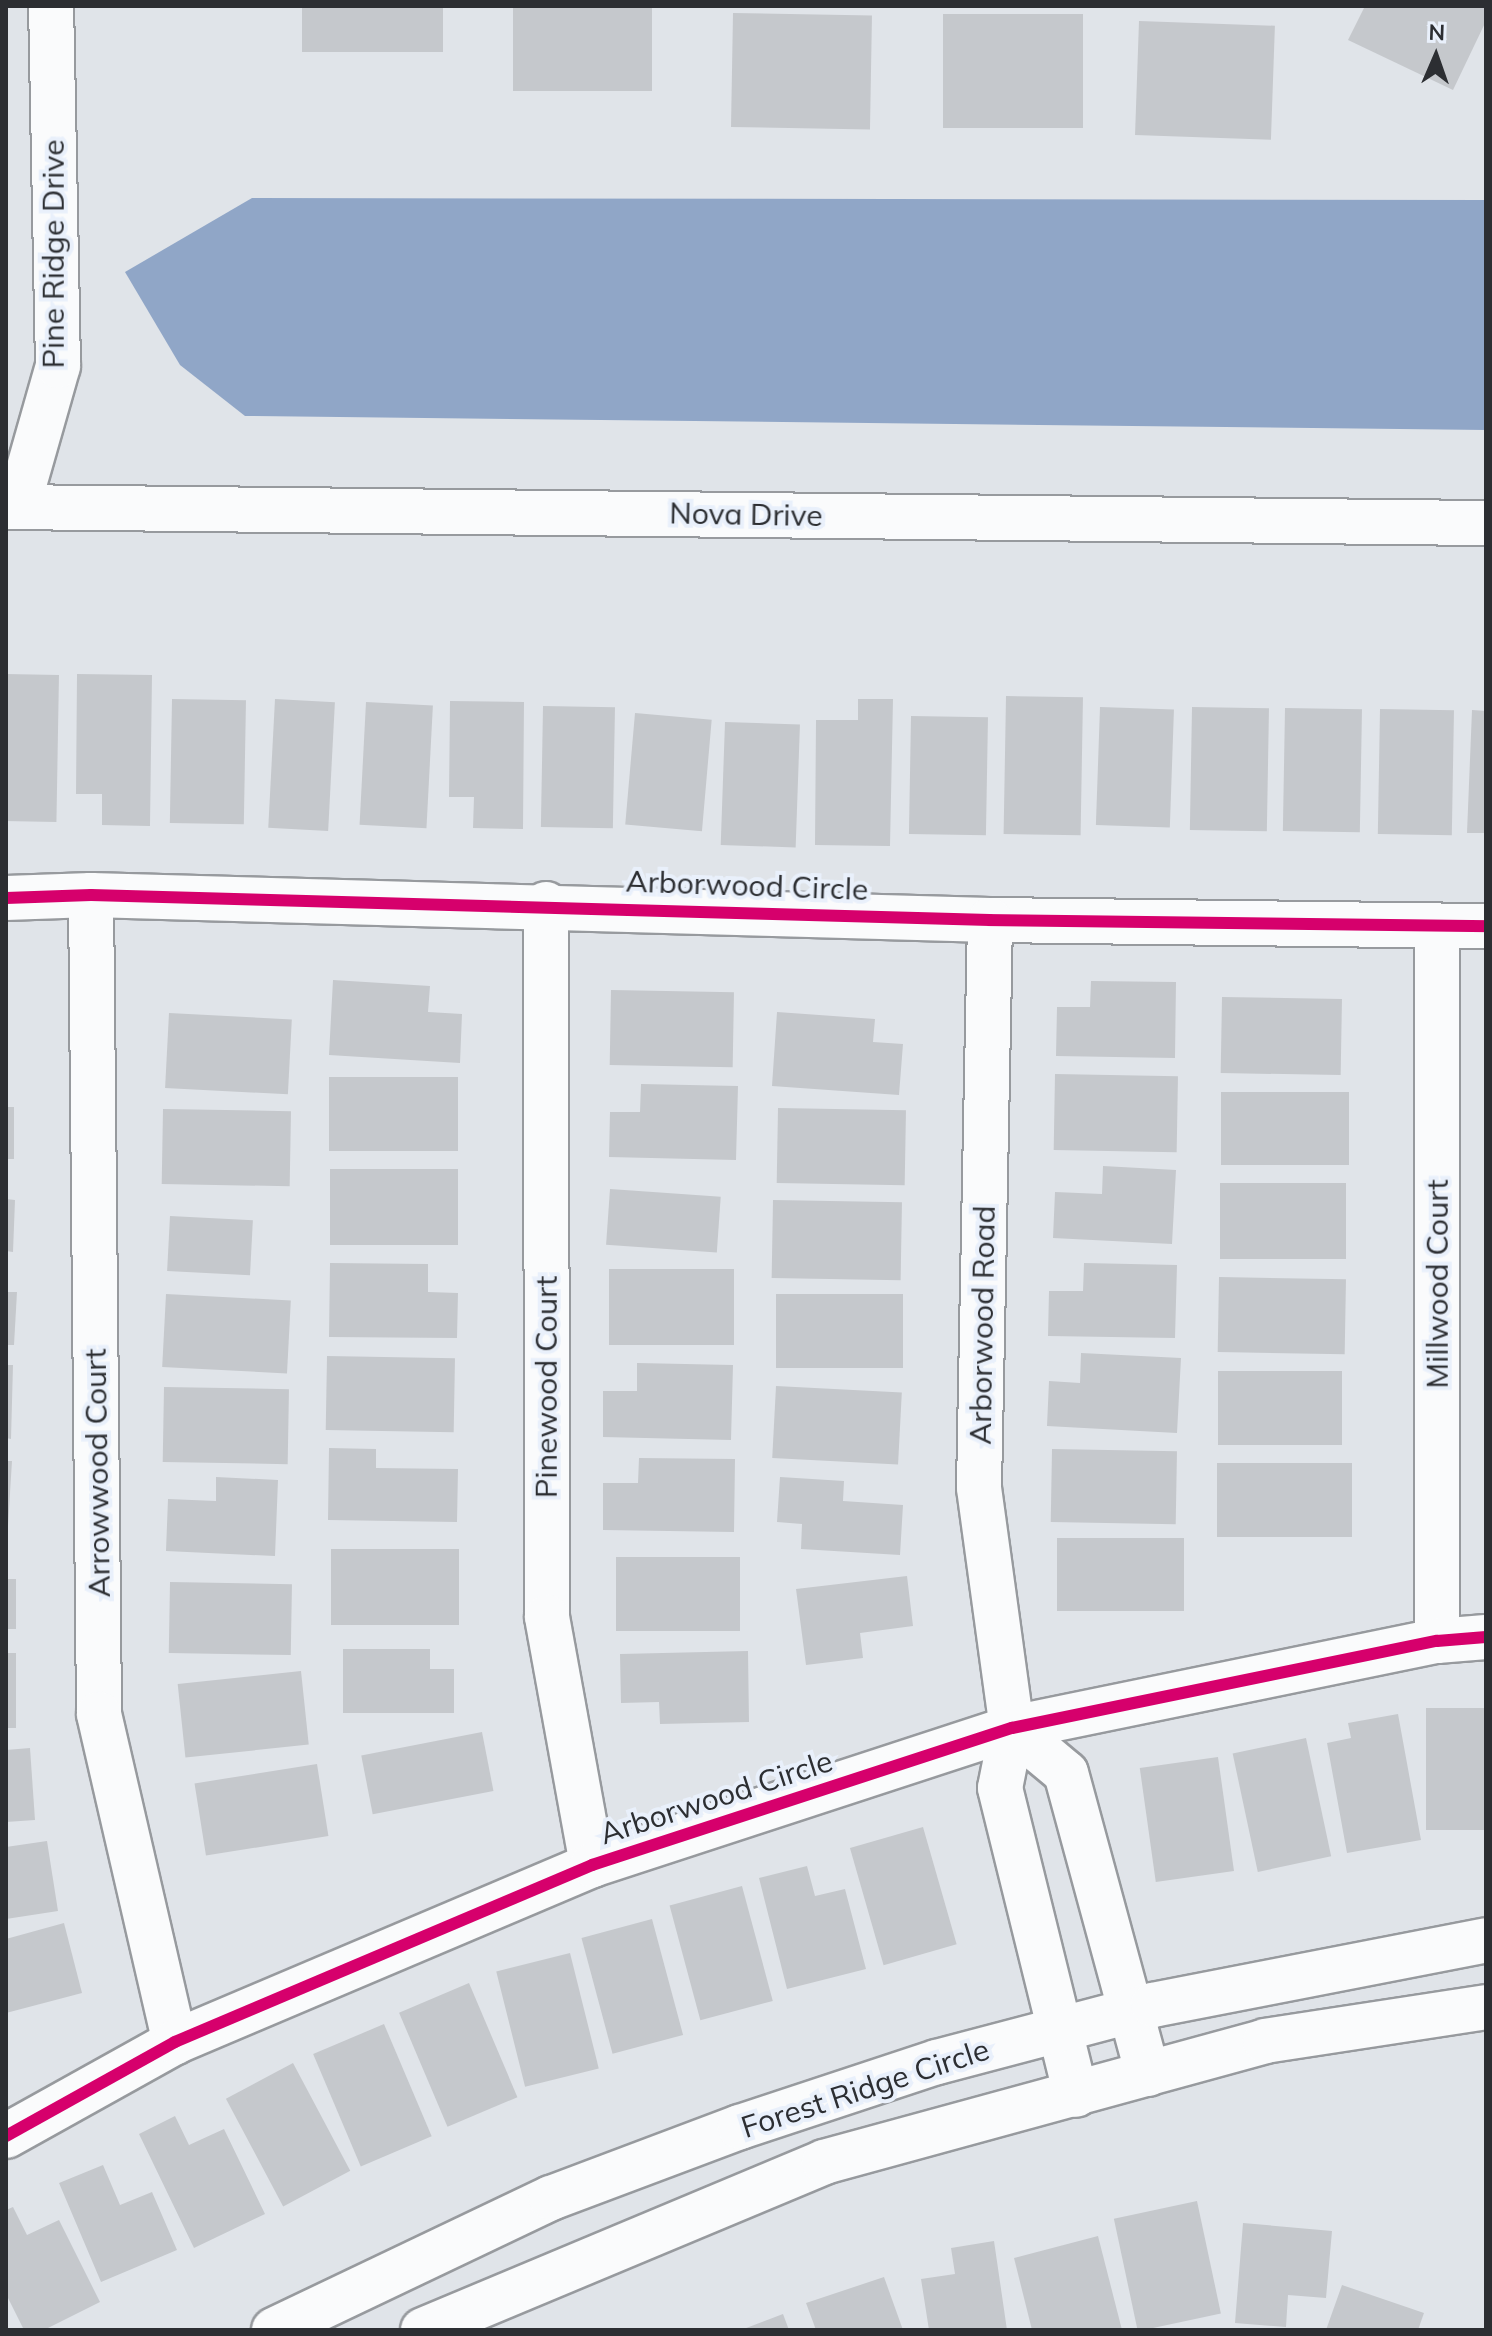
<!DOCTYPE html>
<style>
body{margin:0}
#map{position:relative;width:1492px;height:2336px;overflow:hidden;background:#e0e4e9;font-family:Mulish,sans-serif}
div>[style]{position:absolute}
.water>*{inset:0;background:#90a6c7}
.building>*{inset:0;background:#c5c8cc;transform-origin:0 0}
.roads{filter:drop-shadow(2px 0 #979a9e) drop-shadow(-2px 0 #979a9e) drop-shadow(0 2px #979a9e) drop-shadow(0 -2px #979a9e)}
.minor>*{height:44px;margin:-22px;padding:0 22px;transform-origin:22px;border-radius:22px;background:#fafbfc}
.cycleway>*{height:12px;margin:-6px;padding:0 6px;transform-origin:6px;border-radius:6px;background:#d6006c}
span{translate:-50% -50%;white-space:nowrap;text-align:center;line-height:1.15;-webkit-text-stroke:8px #e9f0fb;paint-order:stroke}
.street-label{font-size:30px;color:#2c2e32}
.frame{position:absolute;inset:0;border:8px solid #2c2e32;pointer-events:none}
.north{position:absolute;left:1396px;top:16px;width:80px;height:80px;-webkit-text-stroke:6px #e9f0fb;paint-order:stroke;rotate:2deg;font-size:22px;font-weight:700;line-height:32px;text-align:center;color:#2c2e32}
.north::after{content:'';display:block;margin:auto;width:28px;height:36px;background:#2c2e32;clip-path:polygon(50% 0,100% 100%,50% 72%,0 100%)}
</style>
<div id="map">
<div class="water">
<div style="clip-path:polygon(252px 198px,1486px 200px,1486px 430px,245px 416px,180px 365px,125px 272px)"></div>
</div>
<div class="building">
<div style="left:302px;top:6px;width:141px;height:46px"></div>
<div style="left:513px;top:6px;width:139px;height:85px"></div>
<div style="clip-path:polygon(1365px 6px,1486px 6px,1486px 21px,1453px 90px,1348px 40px)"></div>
<div style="left:733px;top:13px;width:139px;height:114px;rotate:1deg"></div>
<div style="left:943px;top:14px;width:140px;height:114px"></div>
<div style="left:1139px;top:21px;width:136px;height:114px;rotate:2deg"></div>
<div style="left:6px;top:674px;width:53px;height:147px;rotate:1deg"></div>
<div style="clip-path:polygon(77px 674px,152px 675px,150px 826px,102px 825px,102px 794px,76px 794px)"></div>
<div style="left:1006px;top:696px;width:77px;height:138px;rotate:1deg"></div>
<div style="left:172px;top:699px;width:74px;height:124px;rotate:1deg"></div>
<div style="left:275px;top:699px;width:60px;height:129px;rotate:3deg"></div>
<div style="clip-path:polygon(858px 699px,893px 699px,890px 846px,815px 845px,816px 720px,858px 720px)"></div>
<div style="clip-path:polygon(450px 701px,524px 702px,523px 829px,473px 828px,474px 797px,449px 797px)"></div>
<div style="left:366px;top:702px;width:67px;height:123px;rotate:3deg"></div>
<div style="left:543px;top:706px;width:72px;height:121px;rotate:1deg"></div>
<div style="left:1100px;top:707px;width:74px;height:118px;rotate:2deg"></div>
<div style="left:1192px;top:707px;width:77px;height:123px;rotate:1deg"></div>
<div style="left:1285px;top:708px;width:77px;height:123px;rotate:1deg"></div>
<div style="left:1380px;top:709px;width:74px;height:125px;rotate:1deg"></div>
<div style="clip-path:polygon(1472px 710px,1486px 711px,1486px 833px,1467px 833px)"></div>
<div style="left:635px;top:713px;width:77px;height:112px;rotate:5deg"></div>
<div style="left:911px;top:716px;width:77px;height:118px;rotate:1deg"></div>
<div style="left:725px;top:722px;width:75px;height:123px;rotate:2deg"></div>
<div style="clip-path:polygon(333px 980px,430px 986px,428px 1012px,462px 1014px,460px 1063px,329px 1055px)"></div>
<div style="clip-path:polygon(1091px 981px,1176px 982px,1175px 1058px,1056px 1056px,1057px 1007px,1090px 1007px)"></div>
<div style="left:611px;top:990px;width:123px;height:75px;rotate:1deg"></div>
<div style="left:1222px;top:997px;width:120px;height:76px;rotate:1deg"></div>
<div style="clip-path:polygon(777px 1012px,875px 1019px,873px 1042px,903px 1044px,899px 1095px,772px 1086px)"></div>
<div style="left:169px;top:1013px;width:123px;height:75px;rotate:3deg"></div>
<div style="left:1055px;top:1074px;width:123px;height:76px;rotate:1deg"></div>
<div style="left:329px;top:1077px;width:129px;height:74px"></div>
<div style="clip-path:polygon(641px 1084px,738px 1086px,736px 1160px,609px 1157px,610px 1112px,640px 1112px)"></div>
<div style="left:1221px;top:1092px;width:128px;height:73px"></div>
<div style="left:6px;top:1107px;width:8px;height:52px"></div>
<div style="left:778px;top:1108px;width:128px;height:75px;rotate:1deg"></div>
<div style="left:163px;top:1109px;width:128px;height:75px;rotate:1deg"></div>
<div style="clip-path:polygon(1103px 1166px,1176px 1170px,1172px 1244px,1053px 1238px,1055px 1192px,1102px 1194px)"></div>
<div style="left:330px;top:1169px;width:128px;height:76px"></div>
<div style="left:1220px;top:1183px;width:126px;height:76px"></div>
<div style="left:610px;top:1189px;width:111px;height:56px;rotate:4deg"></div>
<div style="clip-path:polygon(6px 1199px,15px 1200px,13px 1252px,6px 1251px)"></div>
<div style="left:773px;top:1200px;width:129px;height:78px;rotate:1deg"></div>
<div style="left:170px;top:1216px;width:83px;height:55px;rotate:3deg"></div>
<div style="clip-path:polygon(330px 1263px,428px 1264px,428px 1292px,458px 1293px,457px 1338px,329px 1337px)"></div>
<div style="clip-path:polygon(1084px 1263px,1177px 1265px,1175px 1338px,1048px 1336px,1049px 1291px,1083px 1291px)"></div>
<div style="left:609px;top:1269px;width:125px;height:76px"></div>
<div style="left:1219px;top:1277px;width:127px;height:75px;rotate:1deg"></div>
<div style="clip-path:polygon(6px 1292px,17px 1292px,14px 1345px,6px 1345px)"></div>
<div style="left:166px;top:1294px;width:125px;height:73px;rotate:3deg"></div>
<div style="left:776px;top:1294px;width:127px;height:74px"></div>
<div style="clip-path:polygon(1081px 1353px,1181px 1358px,1177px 1433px,1047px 1426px,1049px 1381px,1080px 1383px)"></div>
<div style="left:327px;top:1356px;width:128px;height:74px;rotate:1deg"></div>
<div style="clip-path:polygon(637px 1363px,733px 1365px,731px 1440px,603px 1437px,603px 1391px,637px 1391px)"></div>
<div style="clip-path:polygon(6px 1365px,13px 1365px,11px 1439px,6px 1438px)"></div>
<div style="left:1218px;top:1371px;width:124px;height:74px"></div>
<div style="left:776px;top:1386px;width:126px;height:72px;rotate:3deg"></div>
<div style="left:164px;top:1387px;width:125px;height:75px;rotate:1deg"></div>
<div style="clip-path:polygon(329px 1448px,376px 1449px,376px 1468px,458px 1469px,457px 1522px,328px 1520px)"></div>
<div style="left:1052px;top:1449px;width:125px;height:73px;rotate:1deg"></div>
<div style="clip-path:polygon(639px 1458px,735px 1459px,734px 1532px,603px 1530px,603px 1483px,638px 1483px)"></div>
<div style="clip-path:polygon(6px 1461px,12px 1461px,8px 1526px,6px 1526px)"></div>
<div style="left:1217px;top:1463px;width:135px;height:74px"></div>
<div style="clip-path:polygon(216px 1477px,278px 1480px,275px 1556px,166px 1551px,168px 1499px,216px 1501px)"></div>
<div style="clip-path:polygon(780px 1477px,844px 1481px,843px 1501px,903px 1505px,900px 1555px,801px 1549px,802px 1524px,777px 1522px)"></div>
<div style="left:1057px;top:1538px;width:127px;height:73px"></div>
<div style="left:331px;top:1549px;width:128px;height:76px"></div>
<div style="left:616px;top:1557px;width:124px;height:74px"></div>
<div style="clip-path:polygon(907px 1576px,913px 1626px,860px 1633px,863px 1658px,806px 1665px,796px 1589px)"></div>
<div style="left:6px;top:1579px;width:10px;height:50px"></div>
<div style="left:170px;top:1582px;width:122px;height:71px;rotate:1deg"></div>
<div style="clip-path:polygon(343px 1649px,430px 1649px,430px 1669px,454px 1669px,454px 1713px,343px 1713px)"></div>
<div style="clip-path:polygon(748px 1651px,749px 1722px,660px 1724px,659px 1702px,621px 1703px,620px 1654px)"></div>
<div style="left:6px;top:1653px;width:10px;height:75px"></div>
<div style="left:301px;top:1671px;width:74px;height:124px;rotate:84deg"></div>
<div style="left:1486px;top:1708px;width:122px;height:60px;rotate:90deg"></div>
<div style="clip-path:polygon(1398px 1714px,1421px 1840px,1347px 1853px,1327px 1743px,1351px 1738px,1348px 1723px)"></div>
<div style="left:482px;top:1732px;width:60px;height:123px;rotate:79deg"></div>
<div style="left:1306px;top:1738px;width:121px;height:75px;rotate:78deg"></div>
<div style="clip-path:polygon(30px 1748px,35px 1820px,6px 1822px,6px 1750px)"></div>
<div style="left:1218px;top:1757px;width:115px;height:79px;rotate:82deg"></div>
<div style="left:317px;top:1764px;width:73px;height:124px;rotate:81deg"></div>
<div style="left:923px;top:1827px;width:122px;height:76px;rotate:74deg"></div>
<div style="clip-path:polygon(47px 1841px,58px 1911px,6px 1919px,6px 1847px)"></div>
<div style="clip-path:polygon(807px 1866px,815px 1896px,845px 1889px,866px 1969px,787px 1989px,759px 1878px)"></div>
<div style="left:742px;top:1886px;width:119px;height:75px;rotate:75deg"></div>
<div style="left:652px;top:1919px;width:120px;height:73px;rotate:75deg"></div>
<div style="clip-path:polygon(64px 1923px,82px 1993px,6px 2013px,6px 1939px)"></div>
<div style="left:570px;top:1953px;width:119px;height:76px;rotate:76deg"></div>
<div style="left:469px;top:1983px;width:124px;height:76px;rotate:67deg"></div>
<div style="left:384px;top:2024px;width:122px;height:77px;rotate:67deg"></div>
<div style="left:293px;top:2063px;width:122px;height:76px;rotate:62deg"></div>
<div style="clip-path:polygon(175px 2116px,189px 2145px,224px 2129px,265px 2214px,194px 2248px,139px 2134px)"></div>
<div style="clip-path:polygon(103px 2165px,120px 2205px,152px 2192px,177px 2250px,101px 2282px,59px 2183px)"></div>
<div style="left:1197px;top:2201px;width:115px;height:85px;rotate:78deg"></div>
<div style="clip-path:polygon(13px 2207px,27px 2235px,59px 2220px,100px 2302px,44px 2330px,24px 2330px,6px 2294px,6px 2210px)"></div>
<div style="clip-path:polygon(1243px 2223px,1332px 2231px,1326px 2298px,1288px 2295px,1286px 2327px,1235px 2323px)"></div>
<div style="clip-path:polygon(1098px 2236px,1122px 2330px,1032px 2330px,1014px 2258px)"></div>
<div style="clip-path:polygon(994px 2241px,1007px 2330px,929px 2330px,921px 2279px,955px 2274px,951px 2248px)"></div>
<div style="clip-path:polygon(884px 2277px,903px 2330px,816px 2330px,806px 2303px)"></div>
<div style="clip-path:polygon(1342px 2285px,1424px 2313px,1418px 2330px,1326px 2330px)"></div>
<div style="clip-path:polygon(783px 2314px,789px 2330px,741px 2330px)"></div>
</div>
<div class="roads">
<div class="minor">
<div style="left:18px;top:506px;width:146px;rotate:-74.1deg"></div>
<div style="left:58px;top:366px;width:360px;rotate:-91.1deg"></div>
<div style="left:6px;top:507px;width:1480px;rotate:0.62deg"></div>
<div style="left:91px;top:895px;width:819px;rotate:89.44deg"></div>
<div style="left:99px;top:1714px;width:337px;rotate:77deg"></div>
<div style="left:6px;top:898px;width:85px;rotate:-2deg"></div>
<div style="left:91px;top:895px;width:899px;rotate:1.59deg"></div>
<div style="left:990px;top:920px;width:496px;rotate:0.7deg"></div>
<div style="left:546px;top:904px;width:713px;rotate:89.92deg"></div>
<div style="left:547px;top:1617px;width:252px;rotate:79.7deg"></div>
<div style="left:990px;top:920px;width:568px;rotate:91.11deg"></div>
<div style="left:979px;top:1488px;width:242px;rotate:82.2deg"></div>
<div style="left:1012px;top:1728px;width:61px;rotate:101.3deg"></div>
<div style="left:1000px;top:1788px;width:316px;rotate:76.1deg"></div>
<div style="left:1437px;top:928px;width:713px;rotate:90deg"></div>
<div style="left:1012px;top:1728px;width:70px;rotate:39.8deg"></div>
<div style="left:1066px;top:1773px;width:312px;rotate:74.8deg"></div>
<div style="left:6px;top:2136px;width:193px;rotate:-29.1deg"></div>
<div style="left:175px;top:2042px;width:453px;rotate:-23deg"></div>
<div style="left:592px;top:1865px;width:442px;rotate:-18.1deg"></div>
<div style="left:1012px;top:1728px;width:434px;rotate:-11.6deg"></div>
<div style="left:1437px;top:1641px;width:49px;rotate:-4.7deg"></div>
<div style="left:274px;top:2330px;width:307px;rotate:-25.5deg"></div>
<div style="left:551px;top:2198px;width:202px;rotate:-20.6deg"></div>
<div style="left:740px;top:2127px;width:207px;rotate:-18.3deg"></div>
<div style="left:937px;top:2062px;width:223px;rotate:-14.8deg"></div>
<div style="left:1153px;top:2005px;width:339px;rotate:-11deg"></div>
<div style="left:423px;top:2330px;width:435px;rotate:-22.7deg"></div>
<div style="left:824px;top:2162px;width:457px;rotate:-15.3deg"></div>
<div style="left:1265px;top:2041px;width:224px;rotate:-8.7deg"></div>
</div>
</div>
<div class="cycleway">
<div style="left:6px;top:898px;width:85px;rotate:-2deg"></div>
<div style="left:91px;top:895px;width:899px;rotate:1.59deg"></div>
<div style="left:990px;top:920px;width:496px;rotate:0.7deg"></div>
<div style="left:6px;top:2136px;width:193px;rotate:-29.1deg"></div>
<div style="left:175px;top:2042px;width:453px;rotate:-23deg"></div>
<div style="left:592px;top:1865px;width:442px;rotate:-18.1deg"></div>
<div style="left:1012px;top:1728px;width:434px;rotate:-11.6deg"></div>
<div style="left:1437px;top:1641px;width:49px;rotate:-4.7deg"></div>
</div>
<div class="street-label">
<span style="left:53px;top:254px;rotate:-90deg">Pine Ridge Drive</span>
<span style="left:746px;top:514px;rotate:1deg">Nova Drive</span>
<span style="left:747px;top:885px;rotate:2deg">Arborwood Circle</span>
<span style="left:1437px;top:1284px;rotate:-90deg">Millwood Court</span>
<span style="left:982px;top:1325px;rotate:-89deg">Arborwood Road</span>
<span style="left:546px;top:1387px;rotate:-90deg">Pinewood Court</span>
<span style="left:97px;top:1473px;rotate:-91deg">Arrowwood Court</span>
<span style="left:716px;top:1797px;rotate:-18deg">Arborwood Circle</span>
<span style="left:865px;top:2088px;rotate:-18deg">Forest Ridge Circle</span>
</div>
<div class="frame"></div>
<div class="north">N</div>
</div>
